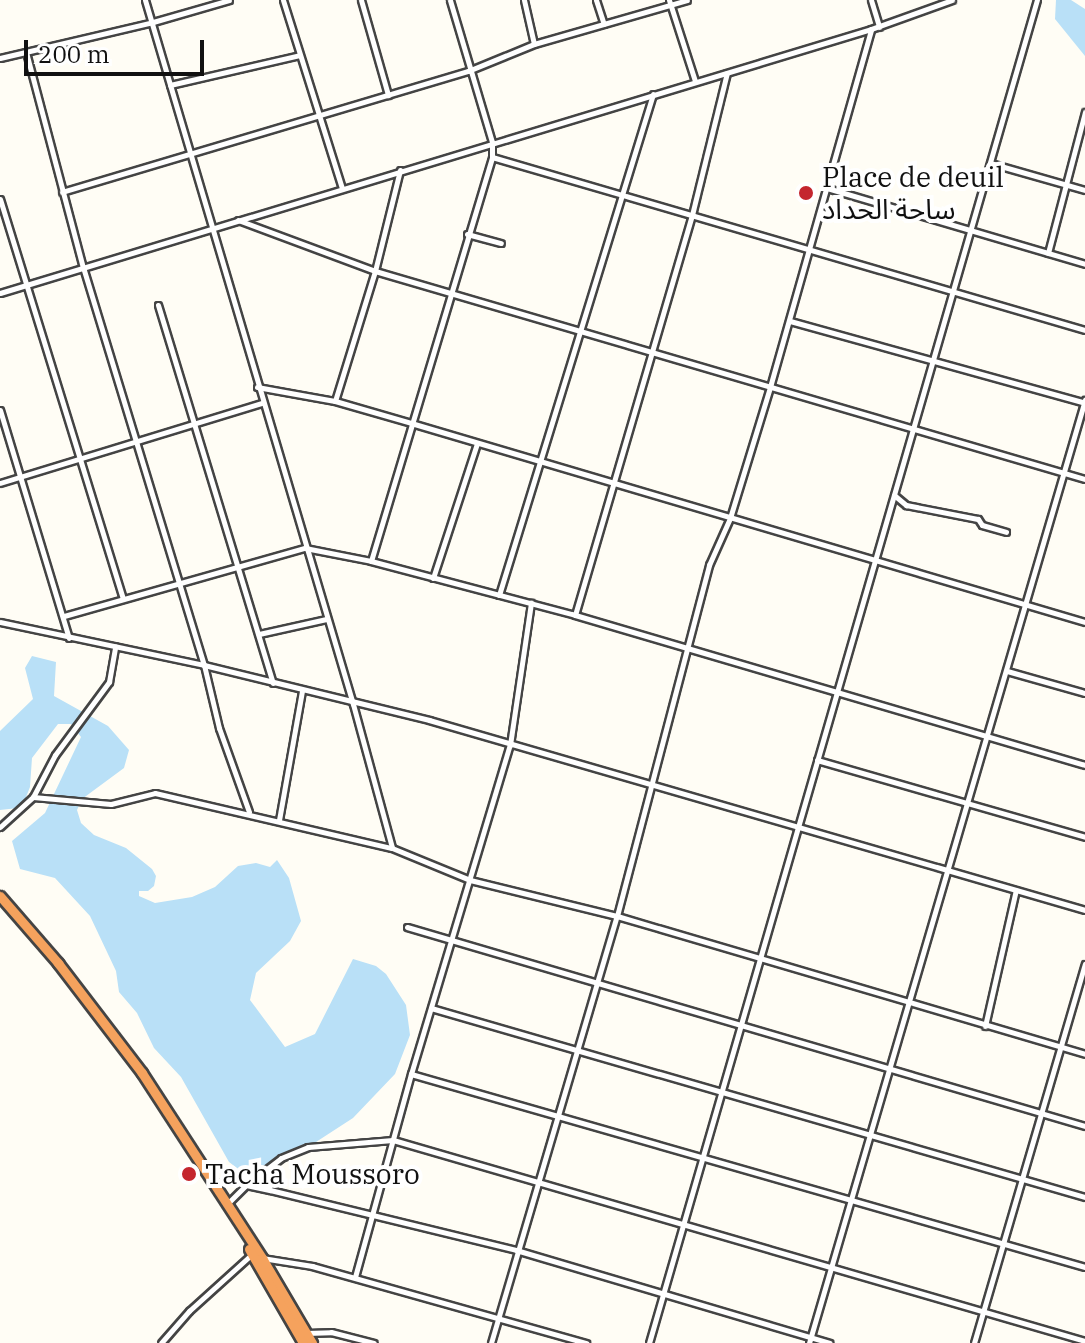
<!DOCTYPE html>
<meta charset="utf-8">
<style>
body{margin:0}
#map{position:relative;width:1085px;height:1343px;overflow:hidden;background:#fffdf5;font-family:"IBM Plex Serif","Noto Sans Arabic",serif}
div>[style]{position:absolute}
.water>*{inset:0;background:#b9e0f7}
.roads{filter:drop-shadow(2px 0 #444) drop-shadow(-2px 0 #444) drop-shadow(0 2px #444) drop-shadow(0 -2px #444)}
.street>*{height:5px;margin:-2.5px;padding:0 2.5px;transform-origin:2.5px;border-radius:2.5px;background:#fff}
.highway>*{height:9px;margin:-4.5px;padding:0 4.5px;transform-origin:4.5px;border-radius:4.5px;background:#f5a25d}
.dots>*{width:22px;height:22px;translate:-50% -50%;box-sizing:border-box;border:4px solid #fff;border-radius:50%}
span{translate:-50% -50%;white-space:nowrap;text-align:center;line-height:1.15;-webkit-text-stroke:8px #fff;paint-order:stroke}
.poi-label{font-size:28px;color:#111}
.left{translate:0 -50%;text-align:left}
.scale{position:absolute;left:24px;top:40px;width:180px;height:36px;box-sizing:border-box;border:4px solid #111;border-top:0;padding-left:10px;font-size:24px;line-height:28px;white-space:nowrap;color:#111;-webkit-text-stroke:6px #fff;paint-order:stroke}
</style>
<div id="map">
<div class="water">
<div style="clip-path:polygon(1056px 0,1071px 0,1085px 9px,1085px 56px,1055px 19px)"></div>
<div style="clip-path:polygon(32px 656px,56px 662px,54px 696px,108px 726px,129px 750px,124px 768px,82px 799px,77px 810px,81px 823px,94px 835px,126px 848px,152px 869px,156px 876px,154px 886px,148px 891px,139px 891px,139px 896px,155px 903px,192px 897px,215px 887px,238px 866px,256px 863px,270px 867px,277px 860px,289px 878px,301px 921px,290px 941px,256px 973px,250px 1000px,285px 1047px,315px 1034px,353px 959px,376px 966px,386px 974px,406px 1005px,410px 1035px,395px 1074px,353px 1118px,316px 1142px,263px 1166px,241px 1171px,229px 1162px,181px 1077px,154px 1048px,137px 1013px,119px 992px,116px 971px,90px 916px,55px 878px,20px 869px,12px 841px,45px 813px,81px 737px,71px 724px,58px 724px,32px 758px,30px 787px,24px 802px,18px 808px,0 810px,0 731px,33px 699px,25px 668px)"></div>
</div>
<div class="roads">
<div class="street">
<div style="left:145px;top:0;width:734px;rotate:73.54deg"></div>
<div style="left:353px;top:704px;width:149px;rotate:74.8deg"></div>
<div style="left:392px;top:848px;width:84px;rotate:22.3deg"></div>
<div style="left:470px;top:880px;width:151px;rotate:13.8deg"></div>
<div style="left:617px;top:916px;width:488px;rotate:16.4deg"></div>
<div style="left:283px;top:0;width:197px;rotate:72.6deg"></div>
<div style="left:361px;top:0;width:99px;rotate:74.1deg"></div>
<div style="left:524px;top:0;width:45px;rotate:77.2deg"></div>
<div style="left:596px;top:0;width:25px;rotate:72deg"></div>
<div style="left:669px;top:0;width:85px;rotate:72.2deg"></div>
<div style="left:871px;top:0;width:28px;rotate:73deg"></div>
<div style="left:26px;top:52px;width:222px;rotate:75.2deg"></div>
<div style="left:83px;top:267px;width:416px;rotate:73.1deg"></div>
<div style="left:204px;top:665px;width:65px;rotate:76.6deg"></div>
<div style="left:219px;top:728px;width:89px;rotate:70.3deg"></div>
<div style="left:0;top:58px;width:157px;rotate:-13.2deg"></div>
<div style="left:153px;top:22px;width:79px;rotate:-16.1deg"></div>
<div style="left:170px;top:85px;width:133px;rotate:-13deg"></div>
<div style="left:492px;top:157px;width:618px;rotate:16.26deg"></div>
<div style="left:990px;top:163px;width:99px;rotate:15.9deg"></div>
<div style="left:827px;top:188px;width:269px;rotate:16.4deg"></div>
<div style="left:62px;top:192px;width:424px;rotate:-16.6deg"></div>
<div style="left:468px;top:71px;width:71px;rotate:-22.2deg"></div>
<div style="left:534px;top:44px;width:159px;rotate:-16deg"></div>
<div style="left:0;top:199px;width:418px;rotate:72.9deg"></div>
<div style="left:238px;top:220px;width:146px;rotate:20.4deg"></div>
<div style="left:375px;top:271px;width:740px;rotate:16.33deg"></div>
<div style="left:467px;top:234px;width:35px;rotate:15deg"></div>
<div style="left:1048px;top:253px;width:146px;rotate:-75.3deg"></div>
<div style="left:0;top:293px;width:910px;rotate:-16.86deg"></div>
<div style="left:871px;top:29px;width:86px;rotate:-19.7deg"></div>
<div style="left:158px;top:305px;width:395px;rotate:73.1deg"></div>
<div style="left:790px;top:321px;width:306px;rotate:15.5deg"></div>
<div style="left:257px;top:387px;width:79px;rotate:10.2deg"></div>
<div style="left:335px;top:401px;width:79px;rotate:16.1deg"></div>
<div style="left:411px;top:423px;width:703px;rotate:16.45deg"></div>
<div style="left:335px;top:401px;width:136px;rotate:-72.9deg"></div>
<div style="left:375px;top:271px;width:104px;rotate:-76.1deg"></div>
<div style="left:0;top:410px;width:238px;rotate:73.2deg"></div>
<div style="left:0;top:483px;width:274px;rotate:-17deg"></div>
<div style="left:894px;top:495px;width:16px;rotate:40deg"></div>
<div style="left:906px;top:505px;width:73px;rotate:11deg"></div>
<div style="left:978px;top:519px;width:7px;rotate:56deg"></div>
<div style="left:982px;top:525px;width:25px;rotate:16deg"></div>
<div style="left:371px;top:561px;width:422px;rotate:-73.3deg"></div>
<div style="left:492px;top:157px;width:15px;rotate:-90deg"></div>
<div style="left:492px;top:142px;width:148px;rotate:-106.5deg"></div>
<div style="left:433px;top:578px;width:142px;rotate:-71.9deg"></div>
<div style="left:499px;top:595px;width:524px;rotate:-72.91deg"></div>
<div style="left:575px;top:615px;width:417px;rotate:-73.7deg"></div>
<div style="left:692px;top:215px;width:146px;rotate:-76.2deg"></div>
<div style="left:64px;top:616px;width:250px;rotate:-15.8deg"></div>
<div style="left:305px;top:548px;width:67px;rotate:11.1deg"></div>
<div style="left:371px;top:561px;width:211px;rotate:14.8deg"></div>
<div style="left:575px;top:615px;width:532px;rotate:16.39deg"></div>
<div style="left:0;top:622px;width:208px;rotate:11.9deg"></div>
<div style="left:204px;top:665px;width:232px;rotate:13.7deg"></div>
<div style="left:429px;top:720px;width:683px;rotate:16.15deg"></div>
<div style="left:259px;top:634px;width:69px;rotate:-12.6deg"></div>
<div style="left:1007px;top:671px;width:81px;rotate:15.8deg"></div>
<div style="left:817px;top:760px;width:279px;rotate:16deg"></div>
<div style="left:33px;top:797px;width:78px;rotate:5.1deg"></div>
<div style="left:111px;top:804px;width:45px;rotate:-14deg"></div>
<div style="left:155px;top:793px;width:243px;rotate:13.1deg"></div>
<div style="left:279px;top:820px;width:131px;rotate:-79.9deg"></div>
<div style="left:0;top:827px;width:45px;rotate:-42.3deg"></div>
<div style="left:33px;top:797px;width:47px;rotate:-62.4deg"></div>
<div style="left:55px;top:755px;width:91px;rotate:-53.5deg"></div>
<div style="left:109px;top:682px;width:36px;rotate:-80deg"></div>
<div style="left:407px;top:927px;width:707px;rotate:16.36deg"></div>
<div style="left:431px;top:1008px;width:681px;rotate:16.12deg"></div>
<div style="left:985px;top:1026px;width:139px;rotate:-77.2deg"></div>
<div style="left:411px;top:1074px;width:701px;rotate:15.98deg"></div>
<div style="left:246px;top:1185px;width:44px;rotate:-37.6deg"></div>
<div style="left:281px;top:1158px;width:29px;rotate:-22deg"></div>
<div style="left:308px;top:1147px;width:85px;rotate:-4.7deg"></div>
<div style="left:393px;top:1140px;width:721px;rotate:16.2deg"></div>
<div style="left:227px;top:1204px;width:27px;rotate:-45deg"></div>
<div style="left:246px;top:1185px;width:25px;rotate:12deg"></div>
<div style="left:270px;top:1190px;width:253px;rotate:13.7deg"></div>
<div style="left:516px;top:1250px;width:327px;rotate:16.5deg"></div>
<div style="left:262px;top:1258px;width:51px;rotate:9.1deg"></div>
<div style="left:312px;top:1266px;width:285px;rotate:15.7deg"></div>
<div style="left:355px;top:1277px;width:211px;rotate:-74.6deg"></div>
<div style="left:411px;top:1074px;width:344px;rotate:-73.3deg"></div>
<div style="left:510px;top:745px;width:144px;rotate:-81.6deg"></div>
<div style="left:306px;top:1333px;width:25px;rotate:-2deg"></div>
<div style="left:331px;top:1332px;width:44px;rotate:14.3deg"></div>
<div style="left:161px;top:1343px;width:43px;rotate:-48.8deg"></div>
<div style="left:189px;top:1311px;width:85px;rotate:-42.1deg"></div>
<div style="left:491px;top:1343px;width:445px;rotate:-73.6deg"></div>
<div style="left:617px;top:916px;width:363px;rotate:-75.3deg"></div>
<div style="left:709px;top:565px;width:51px;rotate:-65.9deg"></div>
<div style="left:730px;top:518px;width:137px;rotate:-73deg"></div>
<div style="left:770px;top:387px;width:372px;rotate:-74.2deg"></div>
<div style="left:649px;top:1343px;width:1398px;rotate:-73.89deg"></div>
<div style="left:809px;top:1343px;width:983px;rotate:-73.69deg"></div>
<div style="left:974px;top:1343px;width:395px;rotate:-73.7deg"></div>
</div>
<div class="highway">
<div style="left:0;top:896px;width:89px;rotate:49.1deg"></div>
<div style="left:58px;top:963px;width:138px;rotate:52.6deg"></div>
<div style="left:142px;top:1073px;width:221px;rotate:57deg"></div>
<div style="left:262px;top:1258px;width:99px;rotate:59.5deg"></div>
<div style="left:249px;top:1249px;width:108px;rotate:60.1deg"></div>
</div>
</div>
<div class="dots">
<div style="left:806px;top:193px;background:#c4262e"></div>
<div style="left:189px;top:1174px;background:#c4262e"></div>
</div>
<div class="poi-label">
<span class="left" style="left:822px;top:193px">Place de deuil<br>ساحة الحداد</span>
<span class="left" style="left:205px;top:1174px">Tacha Moussoro</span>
</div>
<div class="scale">200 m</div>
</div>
